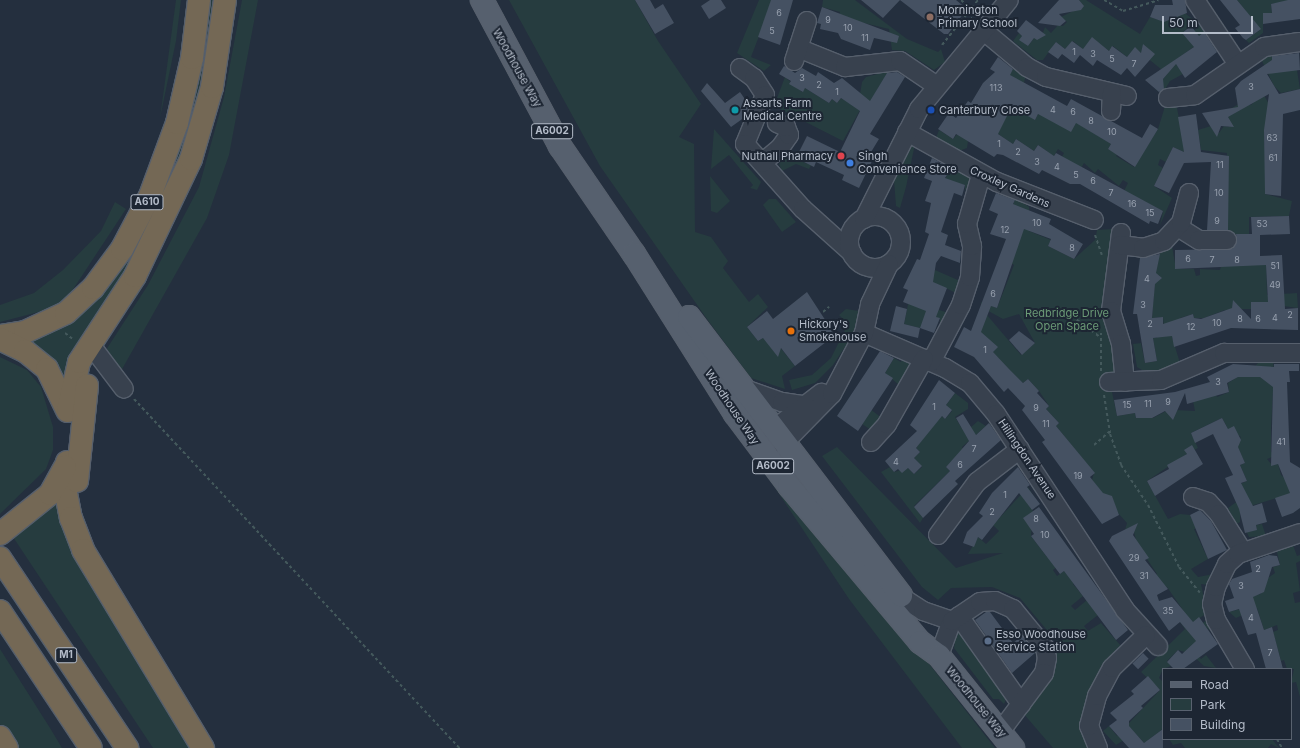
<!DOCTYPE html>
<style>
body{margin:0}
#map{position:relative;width:1300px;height:748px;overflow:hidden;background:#242f3e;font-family:Inter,sans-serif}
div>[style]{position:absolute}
.green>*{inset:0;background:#263c3f}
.building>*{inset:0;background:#455162;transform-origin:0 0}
.path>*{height:2px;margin-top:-1px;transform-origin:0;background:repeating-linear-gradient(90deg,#44595c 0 3px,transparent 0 6px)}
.roads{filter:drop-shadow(1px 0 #565f6c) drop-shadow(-1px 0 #565f6c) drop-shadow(0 1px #565f6c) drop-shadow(0 -1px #565f6c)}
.minor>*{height:18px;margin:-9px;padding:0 9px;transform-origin:9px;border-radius:9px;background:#38414e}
.minor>.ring{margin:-9px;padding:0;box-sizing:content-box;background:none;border:18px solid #38414e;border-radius:50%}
.major>*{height:22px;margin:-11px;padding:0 11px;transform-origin:11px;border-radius:11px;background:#56606e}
.highway>*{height:22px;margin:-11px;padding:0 11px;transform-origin:11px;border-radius:11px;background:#746855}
.dots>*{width:11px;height:11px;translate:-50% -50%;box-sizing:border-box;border:2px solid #1d2633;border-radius:50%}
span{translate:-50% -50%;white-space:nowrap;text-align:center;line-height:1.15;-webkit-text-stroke:4px #1d2633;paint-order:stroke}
.number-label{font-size:9px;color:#98a1af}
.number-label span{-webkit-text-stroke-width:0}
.shield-label span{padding:1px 3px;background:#1d2633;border:1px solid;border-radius:3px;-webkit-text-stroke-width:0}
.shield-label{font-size:10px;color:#b4bcc9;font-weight:700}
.poi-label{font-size:11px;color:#b4bcc9}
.left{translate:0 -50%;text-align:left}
.right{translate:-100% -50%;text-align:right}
.street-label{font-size:11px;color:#b4bcc9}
.park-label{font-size:11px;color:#6b9a76}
.legend{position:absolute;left:1162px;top:668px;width:130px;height:72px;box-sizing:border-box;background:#1d2633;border:1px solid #59626f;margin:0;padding:5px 7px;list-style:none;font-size:12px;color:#b4bcc9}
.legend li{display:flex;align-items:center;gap:8px;height:20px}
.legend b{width:20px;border:1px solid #59626f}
.scale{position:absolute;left:1162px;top:16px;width:91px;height:18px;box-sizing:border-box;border:2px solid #b4bcc9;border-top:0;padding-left:5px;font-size:12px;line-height:14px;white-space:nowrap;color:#b4bcc9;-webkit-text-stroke:3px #1d2633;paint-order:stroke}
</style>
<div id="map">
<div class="green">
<div style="clip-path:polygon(176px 0,181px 0,176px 41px,160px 118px)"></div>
<div style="clip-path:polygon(210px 0,216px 0,215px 26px,186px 154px,121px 282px,70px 353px,61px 383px,23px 344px,74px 322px,110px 284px,128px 256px,191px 114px)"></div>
<div style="clip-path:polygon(242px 0,258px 0,229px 155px,207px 218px,121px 371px,104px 353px,148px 285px,199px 187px,224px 97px)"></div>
<div style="clip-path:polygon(509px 0,635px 0,658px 41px,701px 104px,679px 137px,694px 144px,695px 232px,711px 237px,728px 261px,723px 268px,749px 302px,758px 294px,768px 307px,747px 327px,758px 341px,763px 338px,779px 346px,795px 366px,782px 376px,785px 389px,751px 378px,707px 319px,600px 166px)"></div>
<div style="clip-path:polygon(759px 0,773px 0,751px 57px,771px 65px,764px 71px,737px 53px)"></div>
<div style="clip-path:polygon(823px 0,855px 0,907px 39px,938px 52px,941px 49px,945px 62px,934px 70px,905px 51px,892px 50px,889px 29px,839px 17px,840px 12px,822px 7px)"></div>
<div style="clip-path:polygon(1079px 0,1086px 0,1140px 34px,1150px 17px,1159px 20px,1162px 15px,1181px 10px,1195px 21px,1182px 33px,1186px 37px,1202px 24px,1207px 30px,1201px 34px,1205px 39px,1174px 61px,1183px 74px,1170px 81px,1164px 91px,1158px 91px,1155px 89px,1167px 74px,1135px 48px,1127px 57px,1113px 46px,1109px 51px,1092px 38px,1084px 50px,1073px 41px,1065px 49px,1056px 42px,1043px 60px,1037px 60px,1013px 41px,1019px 33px,1022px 36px,1020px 40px,1028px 46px,1034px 38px,1041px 38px,1045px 27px,1051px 33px,1058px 25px,1063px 26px,1067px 22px,1061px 17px,1083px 6px)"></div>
<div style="clip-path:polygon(1237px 0,1288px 0,1288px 2px,1271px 4px,1272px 13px,1263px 13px,1263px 33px,1249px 43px,1246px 40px,1260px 30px,1242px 14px,1246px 11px)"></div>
<div style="clip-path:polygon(1272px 55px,1273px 63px,1297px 70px,1300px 89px,1281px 93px,1274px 86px,1261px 59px)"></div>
<div style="clip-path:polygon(1015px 67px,1026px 74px,1024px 83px,1035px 120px,1038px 114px,1076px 122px,1111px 144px,1108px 149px,1119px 152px,1116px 156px,1134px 167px,1158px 129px,1166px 103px,1177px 108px,1186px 153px,1173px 147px,1166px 162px,1160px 159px,1158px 165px,1163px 168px,1154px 186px,1172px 198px,1160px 225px,1163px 211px,1124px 191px,1128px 183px,1123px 180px,1119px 186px,1098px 169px,1095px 173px,1084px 163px,1081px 168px,1062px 157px,1064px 153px,1058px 149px,1051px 161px,1048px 152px,1038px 145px,1034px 151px,1016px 139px,1013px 144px,998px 134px,968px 141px,967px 148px,959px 151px,936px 138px,939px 130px,953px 139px)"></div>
<div style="clip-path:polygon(889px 71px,878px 88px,868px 107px,860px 94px,862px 82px,866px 77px)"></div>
<div style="clip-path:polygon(785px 77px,802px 92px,805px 88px,829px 103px,832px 99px,837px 103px,841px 98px,860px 110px,843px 141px,774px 106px)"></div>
<div style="clip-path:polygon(1262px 92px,1269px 104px,1264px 144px,1267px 147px,1265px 194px,1292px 201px,1289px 216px,1249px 217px,1249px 234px,1228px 234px,1227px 153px,1201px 150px,1198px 130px,1211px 126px,1215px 133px,1219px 133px,1224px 126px,1229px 127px,1228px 116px,1232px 108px,1240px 103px,1251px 105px)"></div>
<div style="clip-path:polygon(714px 129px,761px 182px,757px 190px,750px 188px,753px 185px,729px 155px,711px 169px)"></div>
<div style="clip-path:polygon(915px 144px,906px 187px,900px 208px,896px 206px,894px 180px,906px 148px)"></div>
<div style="clip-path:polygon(786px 156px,811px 165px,809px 169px,796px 164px,782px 171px,779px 164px)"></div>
<div style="clip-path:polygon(946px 163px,967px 173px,970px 182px,965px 191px,965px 185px,944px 182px,947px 175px,942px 173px)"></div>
<div style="clip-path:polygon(710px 176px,730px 201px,717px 213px,711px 211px)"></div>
<div style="clip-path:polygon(1016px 198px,1029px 207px,1029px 231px,1051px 240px,1048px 246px,1074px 259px,1095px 240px,1097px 230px,1113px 229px,1103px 311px,1117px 364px,1114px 373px,1120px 390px,1112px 392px,1117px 416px,1135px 413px,1136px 418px,1153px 418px,1168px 410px,1171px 417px,1175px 410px,1195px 411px,1192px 396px,1213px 389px,1217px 397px,1229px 392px,1228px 383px,1244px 373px,1245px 377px,1255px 377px,1255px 366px,1260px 361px,1273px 361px,1274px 370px,1264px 380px,1281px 382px,1273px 389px,1271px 430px,1271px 452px,1280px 454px,1267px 459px,1272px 465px,1278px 464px,1281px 475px,1300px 491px,1240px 509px,1240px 522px,1236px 524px,1228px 508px,1246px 495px,1240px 484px,1247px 481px,1240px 465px,1245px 463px,1236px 444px,1241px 437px,1228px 429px,1222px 418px,1191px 433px,1198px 448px,1192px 451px,1186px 449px,1187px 454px,1147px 481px,1168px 519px,1180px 514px,1190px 515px,1197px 528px,1194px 529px,1208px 559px,1191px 569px,1198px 577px,1214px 574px,1208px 585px,1201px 584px,1207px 613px,1191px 624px,1195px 629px,1208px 619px,1214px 626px,1209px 630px,1206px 627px,1195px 638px,1197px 641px,1191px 648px,1201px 659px,1206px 655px,1216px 668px,1204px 666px,1191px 654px,1178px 650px,1167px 661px,1171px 666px,1163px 669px,1159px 678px,1163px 682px,1163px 729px,1147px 741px,1148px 747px,1135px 733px,1116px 745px,1103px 731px,1109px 726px,1117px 736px,1160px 690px,1141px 672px,1185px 629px,1180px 622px,1185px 613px,1167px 587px,1152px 578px,1157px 574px,1137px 544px,1133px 528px,1125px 530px,1127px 523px,1117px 512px,1112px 497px,1105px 497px,1092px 480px,1094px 473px,1056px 426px,1059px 423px,1046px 409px,1049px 406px,1039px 391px,1028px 379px,1023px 383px,992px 353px,997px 347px,976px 333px,987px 315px,1021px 355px,1035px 343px,1019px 314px,1003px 319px,981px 307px,981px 302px,997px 308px,1014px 265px,1011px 263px,1010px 211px)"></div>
<div style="clip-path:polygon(769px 199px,776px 199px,796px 222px,782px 232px,763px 205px)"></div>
<div style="clip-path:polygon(115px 202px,126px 209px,62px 306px,0 322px,0 305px,34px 293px,63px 270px,101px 231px)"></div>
<div style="clip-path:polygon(1172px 246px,1176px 269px,1194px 269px,1196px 276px,1200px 275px,1200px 269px,1220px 270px,1221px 266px,1266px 256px,1267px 295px,1297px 293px,1298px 308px,1252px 302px,1251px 309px,1239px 309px,1237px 304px,1233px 305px,1232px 329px,1225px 310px,1204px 318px,1194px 318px,1193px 314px,1180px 318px,1184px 334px,1172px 337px,1180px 363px,1168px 370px,1142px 370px,1137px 367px,1133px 344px,1141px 343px,1145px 363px,1157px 361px,1153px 338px,1157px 338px,1156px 330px,1164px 329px,1163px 317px,1152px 318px,1155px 280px,1160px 276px,1154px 273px,1160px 253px)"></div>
<div style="clip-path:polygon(935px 270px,960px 281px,956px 293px,937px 284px,939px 310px,946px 312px,940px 326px,940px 318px,920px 328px,904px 324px,908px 304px)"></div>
<div style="clip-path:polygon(846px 309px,859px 311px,853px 335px,833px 365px,815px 383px,792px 390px,789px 380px,812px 375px,831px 358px,848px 324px,839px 315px)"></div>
<div style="clip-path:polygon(0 357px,27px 370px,41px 387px,53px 427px,53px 450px,46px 469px,0 514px)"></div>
<div style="clip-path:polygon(894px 358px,901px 362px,903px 358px,912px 367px,899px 385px,885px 373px)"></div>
<div style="clip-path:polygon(706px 384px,923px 656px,995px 748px,962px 748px,849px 599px)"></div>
<div style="clip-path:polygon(955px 393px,968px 403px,968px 409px,955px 417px,961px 427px,968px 423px,971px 427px,978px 421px,986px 426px,962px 447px,964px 450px,946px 467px,950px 471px,914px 506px,923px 518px,920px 523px,881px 472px,890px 467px,894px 472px,908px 468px,914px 474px,922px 467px,914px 458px,920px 452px,916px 448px,940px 415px,945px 419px,952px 411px,946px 405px)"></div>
<div style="clip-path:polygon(862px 403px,882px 418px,871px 430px,862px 424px)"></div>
<div style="clip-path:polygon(837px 447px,956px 568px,1003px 553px,968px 554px,978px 537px,986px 544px,999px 531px,993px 525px,1028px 487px,1034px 497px,1027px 503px,1033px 511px,1031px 536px,1047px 557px,1062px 563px,1053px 570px,1057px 576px,1064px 571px,1078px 580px,1073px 584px,1083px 596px,1071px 606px,1075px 610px,1087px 600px,1098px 615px,1084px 626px,1088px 631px,1101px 623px,1121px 646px,1101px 666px,1079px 724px,1091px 748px,1053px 748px,1023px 713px,1054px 674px,1056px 641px,1020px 598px,992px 587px,951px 588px,938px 600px,922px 587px,822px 456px)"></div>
<div style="clip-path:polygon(60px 489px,193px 748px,153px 748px,11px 534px)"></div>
<div style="clip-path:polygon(1243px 524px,1257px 530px,1256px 525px,1262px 524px,1266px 536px,1249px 537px)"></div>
<div style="clip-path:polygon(1293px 545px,1297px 556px,1300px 555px,1300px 561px,1296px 563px,1300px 591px,1293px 593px,1295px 603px,1300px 602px,1300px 697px,1296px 682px,1291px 683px,1294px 669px,1287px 669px,1284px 660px,1281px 661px,1273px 632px,1278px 630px,1277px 625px,1264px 630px,1257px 608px,1236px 618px,1229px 612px,1244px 608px,1240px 596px,1261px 594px,1258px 585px,1275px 573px,1273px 567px,1280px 565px,1277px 552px)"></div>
<div style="clip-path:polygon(957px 628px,1007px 697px,1004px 704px,999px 699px,993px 699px,954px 648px)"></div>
<div style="clip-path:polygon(0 649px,50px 728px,62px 748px,16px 748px,0 724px)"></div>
<div style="clip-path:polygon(1169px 739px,1272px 739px,1279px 748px,1271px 744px,1268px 748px,1185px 748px,1181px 743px,1173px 745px)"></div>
</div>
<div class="building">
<div style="clip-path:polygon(635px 0,650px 0,655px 9px,663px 4px,674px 23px,655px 34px)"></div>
<div style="clip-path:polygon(710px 0,721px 0,726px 8px,709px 19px,701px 6px)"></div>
<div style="clip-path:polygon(771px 0,793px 0,780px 45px,758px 37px)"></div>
<div style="clip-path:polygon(861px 0,956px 0,967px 9px,948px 34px,944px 34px,900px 0,883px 18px)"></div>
<div style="clip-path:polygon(1059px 0,1079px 0,1084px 6px,1081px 10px,1059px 14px,1066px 21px,1060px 26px,1038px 23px)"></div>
<div style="clip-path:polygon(1172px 0,1185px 0,1187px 13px,1164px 22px,1150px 17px,1155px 5px,1173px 5px)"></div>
<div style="clip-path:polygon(1220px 0,1237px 0,1261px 29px,1246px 40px,1243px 38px,1235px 28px,1240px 25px)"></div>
<div style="clip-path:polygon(1288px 0,1300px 0,1300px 19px,1263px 24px,1263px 13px,1272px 13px,1271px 4px)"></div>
<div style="clip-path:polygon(822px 7px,899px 36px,897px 43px,874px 38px,870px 50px,841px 39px,838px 33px,820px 29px,821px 24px,817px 23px)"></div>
<div style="clip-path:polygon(1026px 20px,1046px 35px,1037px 40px,1034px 38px,1028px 46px,1019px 40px,1022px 36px,1017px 31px)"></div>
<div style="clip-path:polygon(1191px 26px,1199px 36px,1204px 32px,1217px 52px,1185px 78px,1176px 64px,1163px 79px,1164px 89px,1159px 92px,1145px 80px,1194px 47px,1182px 33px)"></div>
<div style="clip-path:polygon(1092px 37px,1109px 51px,1112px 46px,1127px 57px,1135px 47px,1141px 53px,1143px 44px,1155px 54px,1135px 77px,1127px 68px,1121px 75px,1097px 60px,1093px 66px,1080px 55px,1074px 63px,1062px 54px,1058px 59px,1048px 52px,1056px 42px,1065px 49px,1072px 41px,1083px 49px)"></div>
<div style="clip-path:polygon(1299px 53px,1300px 70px,1267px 74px,1279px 94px,1300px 89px,1300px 110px,1283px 114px,1281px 196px,1265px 194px,1264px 130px,1269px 94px,1228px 117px,1234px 127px,1221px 126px,1217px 137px,1202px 113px,1238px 107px,1235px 88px,1241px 81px,1272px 60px,1272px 56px)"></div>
<div style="clip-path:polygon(998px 57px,1013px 69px,1010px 75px,1067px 106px,1071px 99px,1142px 138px,1150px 124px,1158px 129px,1135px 167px,1108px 149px,1111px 144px,1076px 123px,1071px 132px,1038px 114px,1035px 120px,1017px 110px,1014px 115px,1009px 112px,998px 134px,1013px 144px,1016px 139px,1034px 151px,1038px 145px,1054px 156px,1056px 153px,1163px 211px,1158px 224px,1150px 221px,1149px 224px,1080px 184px,1070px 184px,1042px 170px,1039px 174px,1003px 155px,997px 154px,994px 157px,956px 134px,953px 139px,938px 129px,949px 113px,956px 118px,968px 101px,971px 103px,983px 83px,995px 72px,990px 69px)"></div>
<div style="clip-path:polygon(784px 66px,795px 73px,802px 68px,816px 76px,818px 72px,834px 83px,842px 78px,870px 101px,887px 73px,897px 72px,905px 77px,870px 134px,879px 139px,868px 157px,873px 159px,859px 188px,842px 180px,844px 175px,816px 162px,814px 167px,796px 158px,807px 136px,840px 152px,860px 111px,841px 98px,837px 103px,832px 99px,829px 103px,805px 88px,803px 92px,789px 84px,791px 81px,779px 74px)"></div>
<div style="clip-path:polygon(707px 83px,725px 103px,740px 92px,749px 105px,745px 117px,731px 127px,701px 91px)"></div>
<div style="clip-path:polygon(1196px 114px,1201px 152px,1229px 156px,1228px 230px,1207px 230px,1211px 162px,1184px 163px,1169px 193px,1154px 186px,1173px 147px,1184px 152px,1178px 117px)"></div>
<div style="clip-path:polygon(932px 158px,945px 165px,942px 173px,947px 175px,945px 178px,965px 185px,962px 196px,954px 193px,941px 232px,948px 235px,945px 245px,961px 251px,960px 263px,941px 256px,936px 263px,933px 282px,947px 288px,936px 317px,940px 318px,934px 333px,920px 328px,926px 311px,903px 302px,908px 290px,903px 288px,917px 259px,920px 260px,929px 234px,925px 232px,931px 203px,925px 201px,932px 181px,924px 178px)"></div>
<div style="clip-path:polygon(996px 193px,1015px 200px,1013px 204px,1051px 219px,1049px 224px,1083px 244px,1074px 259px,1048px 246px,1051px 239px,1024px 229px,997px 308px,991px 306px,981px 332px,998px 347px,993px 352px,1009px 369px,1023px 383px,1028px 379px,1039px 391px,1037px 393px,1049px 406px,1046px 409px,1059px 423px,1056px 426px,1095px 473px,1090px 477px,1103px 493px,1112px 496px,1119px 515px,1102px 524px,1042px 442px,1045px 440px,1022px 410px,1025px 406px,1008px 388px,1004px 392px,974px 357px,954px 347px,964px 327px,971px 331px,1006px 239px,990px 234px,998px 214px,989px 210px)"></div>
<div style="clip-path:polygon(1289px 216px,1290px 234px,1260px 235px,1260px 256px,1282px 255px,1285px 309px,1298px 308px,1298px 330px,1231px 328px,1174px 347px,1172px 336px,1153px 338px,1157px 361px,1145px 363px,1137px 314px,1133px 314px,1140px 258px,1160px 254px,1156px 273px,1162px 278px,1155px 284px,1152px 318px,1163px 317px,1163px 324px,1193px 314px,1194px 318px,1201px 319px,1232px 308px,1233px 300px,1251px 319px,1251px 302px,1268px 302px,1266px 265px,1175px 269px,1175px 250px,1232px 249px,1237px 240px,1236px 234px,1252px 234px,1251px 217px)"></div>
<div style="clip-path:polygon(807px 292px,835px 335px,795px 366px,781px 348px,778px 357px,763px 338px,758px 341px,747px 327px,767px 311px,773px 319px)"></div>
<div style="clip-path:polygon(896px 306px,907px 309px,904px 324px,920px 328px,918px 338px,890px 331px)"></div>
<div style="clip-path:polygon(1019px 331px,1035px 343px,1022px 355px,1009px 340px)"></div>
<div style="clip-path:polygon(880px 351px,894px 358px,885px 373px,893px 378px,858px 431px,837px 416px)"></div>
<div style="clip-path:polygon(1233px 364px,1274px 367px,1274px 364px,1299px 364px,1299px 371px,1289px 371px,1290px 382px,1287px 382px,1290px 462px,1300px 468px,1300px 508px,1293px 513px,1282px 517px,1275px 498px,1290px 493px,1278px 464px,1271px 466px,1273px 387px,1260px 377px,1238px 377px,1227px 383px,1229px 392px,1187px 404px,1185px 393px,1173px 420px,1165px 411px,1152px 418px,1136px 418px,1135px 413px,1117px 416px,1114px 400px,1175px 392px,1210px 382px,1207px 377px)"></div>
<div style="clip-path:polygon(939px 380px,955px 393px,946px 405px,952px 410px,945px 419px,942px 416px,916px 448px,920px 452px,914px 458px,922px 466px,914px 474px,908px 468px,902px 473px,898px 469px,894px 472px,885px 461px,917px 431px,910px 425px)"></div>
<div style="clip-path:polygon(963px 414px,976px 435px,989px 423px,1001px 440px,955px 481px,958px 484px,923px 518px,914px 507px,950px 471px,946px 467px,969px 441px,956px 418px)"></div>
<div style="clip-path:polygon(1222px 418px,1228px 429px,1234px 426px,1241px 440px,1238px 447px,1245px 463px,1240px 465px,1247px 481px,1241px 483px,1253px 506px,1262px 503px,1267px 522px,1256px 525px,1257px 530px,1245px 533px,1239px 509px,1225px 478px,1233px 475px,1213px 434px,1195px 443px,1191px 433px)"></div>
<div style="clip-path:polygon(1192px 445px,1203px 464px,1155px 496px,1147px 481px,1169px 469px,1167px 465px,1187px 454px,1184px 450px)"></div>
<div style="clip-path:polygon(1018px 467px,1030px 485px,1027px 487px,1040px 504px,1032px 510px,1019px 493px,982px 540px,978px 537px,974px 547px,963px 543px,967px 532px,983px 516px,979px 513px,992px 493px)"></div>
<div style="clip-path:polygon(1039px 507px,1128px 630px,1116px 640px,1064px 571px,1060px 574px,1031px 536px,1034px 534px,1023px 518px)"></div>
<div style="clip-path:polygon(1200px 510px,1211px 521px,1227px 550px,1208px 559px,1190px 515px)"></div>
<div style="clip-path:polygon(1138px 523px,1133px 535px,1149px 558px,1145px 560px,1168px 589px,1157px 595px,1159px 601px,1172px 597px,1193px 622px,1199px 617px,1218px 644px,1183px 669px,1174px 669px,1167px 662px,1178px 650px,1182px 654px,1196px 641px,1180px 622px,1169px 631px,1109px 541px,1112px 536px)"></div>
<div style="clip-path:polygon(1269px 555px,1277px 556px,1280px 565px,1272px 567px,1264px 592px,1253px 597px,1264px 630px,1272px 627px,1283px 669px,1266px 669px,1256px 633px,1248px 635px,1239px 609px,1229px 612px,1225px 601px,1234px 598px,1229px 584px,1232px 579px,1252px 572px,1250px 562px)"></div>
<div style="clip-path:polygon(986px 612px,990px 612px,1013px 643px,1022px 636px,1035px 653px,1012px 673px,975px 620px)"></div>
<div style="left:1143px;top:653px;width:8px;height:15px;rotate:45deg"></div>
<div style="clip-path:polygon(1148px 676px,1160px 690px,1141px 706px,1143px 708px,1129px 721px,1129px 726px,1144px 743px,1163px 729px,1163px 748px,1129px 748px,1109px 726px,1117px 720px,1110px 713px,1134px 694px,1131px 691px)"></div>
</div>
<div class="path">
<div style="left:961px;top:0;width:13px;rotate:42deg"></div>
<div style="left:1104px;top:0;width:22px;rotate:30deg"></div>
<div style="left:1123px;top:11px;width:37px;rotate:-17deg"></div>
<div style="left:969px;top:12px;width:9px;rotate:72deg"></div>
<div style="left:942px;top:45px;width:58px;rotate:-51.3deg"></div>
<div style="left:1095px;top:235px;width:21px;rotate:71deg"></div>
<div style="left:823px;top:312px;width:8px;rotate:-40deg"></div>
<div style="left:1072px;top:316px;width:36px;rotate:37deg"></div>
<div style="left:65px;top:333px;width:11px;rotate:38deg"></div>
<div style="left:1101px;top:371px;width:38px;rotate:-90deg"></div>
<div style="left:1104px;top:395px;width:39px;rotate:81deg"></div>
<div style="left:1110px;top:434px;width:33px;rotate:70deg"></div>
<div style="left:1121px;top:465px;width:48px;rotate:56deg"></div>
<div style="left:1148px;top:505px;width:69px;rotate:63.4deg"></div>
<div style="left:1179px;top:567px;width:33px;rotate:51deg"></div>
<div style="left:134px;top:399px;width:478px;rotate:47deg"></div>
<div style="left:1094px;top:445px;width:21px;rotate:-41deg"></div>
<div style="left:1277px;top:739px;width:10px;rotate:61deg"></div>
</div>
<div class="roads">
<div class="minor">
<div style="left:1195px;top:0;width:76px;rotate:56.3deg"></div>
<div style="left:984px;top:31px;width:56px;rotate:39.9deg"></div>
<div style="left:1027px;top:67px;width:21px;rotate:28deg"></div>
<div style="left:1046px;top:77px;width:83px;rotate:13.2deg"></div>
<div style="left:798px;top:48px;width:51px;rotate:22deg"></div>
<div style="left:845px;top:67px;width:55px;rotate:-6.2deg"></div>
<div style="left:900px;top:61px;width:45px;rotate:34deg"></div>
<div style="left:794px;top:61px;width:42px;rotate:-72deg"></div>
<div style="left:740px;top:68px;width:17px;rotate:36deg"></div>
<div style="left:754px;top:78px;width:20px;rotate:57deg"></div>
<div style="left:765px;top:95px;width:53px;rotate:112.2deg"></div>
<div style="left:745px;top:144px;width:87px;rotate:48.3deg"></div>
<div style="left:803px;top:209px;width:66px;rotate:41.9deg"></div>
<div style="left:1168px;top:98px;width:27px;rotate:-6deg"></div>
<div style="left:1195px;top:95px;width:84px;rotate:-34.8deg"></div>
<div style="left:1264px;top:47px;width:36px;rotate:-8deg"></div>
<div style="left:1111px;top:111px;width:18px;rotate:-87deg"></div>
<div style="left:907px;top:132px;width:103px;rotate:29.1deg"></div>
<div style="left:997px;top:182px;width:104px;rotate:21.4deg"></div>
<div style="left:762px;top:163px;width:23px;rotate:-40deg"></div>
<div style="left:780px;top:148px;width:16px;rotate:-55deg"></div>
<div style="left:789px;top:135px;width:9px;rotate:-111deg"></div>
<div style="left:786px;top:127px;width:10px;rotate:-156deg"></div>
<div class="ring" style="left:849px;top:216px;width:34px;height:34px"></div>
<div style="left:864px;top:219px;width:123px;rotate:-63.4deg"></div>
<div style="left:919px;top:109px;width:141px;rotate:-50.5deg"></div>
<div style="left:1178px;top:227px;width:25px;rotate:32deg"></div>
<div style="left:1199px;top:240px;width:28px"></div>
<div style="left:1121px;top:233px;width:79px;rotate:97.3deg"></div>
<div style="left:1111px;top:311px;width:34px;rotate:73deg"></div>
<div style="left:1121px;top:344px;width:38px;rotate:84deg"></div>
<div style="left:1120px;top:245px;width:23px;rotate:7deg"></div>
<div style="left:1143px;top:248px;width:22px;rotate:-18deg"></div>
<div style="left:1164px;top:241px;width:25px;rotate:-47deg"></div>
<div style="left:1181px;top:223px;width:31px;rotate:-75deg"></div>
<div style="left:864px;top:333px;width:88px;rotate:23.4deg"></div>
<div style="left:945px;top:368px;width:29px;rotate:31deg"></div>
<div style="left:970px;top:383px;width:40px;rotate:50deg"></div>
<div style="left:996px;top:414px;width:235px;rotate:56.6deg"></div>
<div style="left:1125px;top:610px;width:49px;rotate:47.5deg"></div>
<div style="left:90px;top:344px;width:56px;rotate:52.9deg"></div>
<div style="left:931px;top:362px;width:64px;rotate:-62.2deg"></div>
<div style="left:961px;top:305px;width:29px;rotate:-72deg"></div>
<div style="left:970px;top:277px;width:31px;rotate:-86deg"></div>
<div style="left:972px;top:246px;width:23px;rotate:-103deg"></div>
<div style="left:967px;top:224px;width:51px;rotate:-74.1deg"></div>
<div style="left:1109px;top:382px;width:52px;rotate:-2.2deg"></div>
<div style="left:1161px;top:380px;width:69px;rotate:-23.2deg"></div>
<div style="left:1224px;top:353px;width:76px"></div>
<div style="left:742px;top:388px;width:42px;rotate:19.3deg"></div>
<div style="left:782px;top:402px;width:22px;rotate:8deg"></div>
<div style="left:773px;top:430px;width:61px;rotate:-37.6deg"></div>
<div style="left:871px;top:442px;width:24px;rotate:-48deg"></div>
<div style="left:887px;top:424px;width:75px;rotate:-60.4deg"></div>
<div style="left:783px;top:444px;width:70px;rotate:-45.6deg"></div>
<div style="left:832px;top:394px;width:69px;rotate:-62.3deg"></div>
<div style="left:864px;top:333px;width:30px;rotate:-78deg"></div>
<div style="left:870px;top:304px;width:44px;rotate:-64.6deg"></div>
<div style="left:1193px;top:497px;width:16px;rotate:18deg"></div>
<div style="left:1208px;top:502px;width:16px;rotate:47deg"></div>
<div style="left:1219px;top:514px;width:45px;rotate:57.7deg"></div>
<div style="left:938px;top:535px;width:66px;rotate:-53.7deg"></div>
<div style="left:977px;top:482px;width:54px;rotate:-37.5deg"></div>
<div style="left:903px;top:598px;width:24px;rotate:33deg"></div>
<div style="left:923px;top:611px;width:31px;rotate:19deg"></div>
<div style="left:959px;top:616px;width:108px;rotate:54.8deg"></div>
<div style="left:939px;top:656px;width:37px;rotate:-70deg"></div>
<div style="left:952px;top:621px;width:34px;rotate:-34deg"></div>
<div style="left:980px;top:602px;width:15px;rotate:-4deg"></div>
<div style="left:995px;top:601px;width:20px;rotate:24deg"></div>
<div style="left:1013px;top:609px;width:50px;rotate:50.6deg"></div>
<div style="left:1045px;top:648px;width:10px;rotate:79deg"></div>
<div style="left:1047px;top:658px;width:15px;rotate:101deg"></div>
<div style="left:1044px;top:673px;width:74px;rotate:126.7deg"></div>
<div style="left:1245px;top:669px;width:57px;rotate:-120.6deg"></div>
<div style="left:1216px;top:620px;width:16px;rotate:-104deg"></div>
<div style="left:1212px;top:604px;width:17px;rotate:-77deg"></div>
<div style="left:1216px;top:587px;width:25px;rotate:-64deg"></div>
<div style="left:1227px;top:564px;width:15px;rotate:-42deg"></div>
<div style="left:1238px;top:554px;width:65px;rotate:-18.7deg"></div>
<div style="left:1098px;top:748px;width:24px;rotate:-112deg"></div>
<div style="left:1089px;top:726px;width:31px;rotate:-75deg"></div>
<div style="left:1097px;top:696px;width:32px;rotate:-62deg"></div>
<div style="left:1112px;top:668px;width:47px;rotate:-44.1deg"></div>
</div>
<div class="major">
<div style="left:482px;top:0;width:166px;rotate:61.9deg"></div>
<div style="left:560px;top:146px;width:131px;rotate:55.6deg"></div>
<div style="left:634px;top:254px;width:189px;rotate:57.7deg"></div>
<div style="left:735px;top:414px;width:90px;rotate:53.1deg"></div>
<div style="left:789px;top:486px;width:204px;rotate:50deg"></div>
<div style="left:920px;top:642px;width:24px;rotate:36deg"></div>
<div style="left:939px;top:656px;width:118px;rotate:51.2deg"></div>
<div style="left:689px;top:317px;width:350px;rotate:52.7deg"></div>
</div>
<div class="highway">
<div style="left:0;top:336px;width:25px;rotate:-9deg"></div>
<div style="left:25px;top:332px;width:45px;rotate:-24.9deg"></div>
<div style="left:66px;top:313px;width:37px;rotate:-43deg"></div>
<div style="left:93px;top:288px;width:49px;rotate:-53.4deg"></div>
<div style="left:122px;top:249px;width:60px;rotate:-62.2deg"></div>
<div style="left:150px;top:196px;width:78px;rotate:-69.7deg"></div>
<div style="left:177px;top:123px;width:67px;rotate:-77deg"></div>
<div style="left:192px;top:58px;width:58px;rotate:-83.1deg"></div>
<div style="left:0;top:339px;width:28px;rotate:26deg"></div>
<div style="left:25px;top:351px;width:28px;rotate:39deg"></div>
<div style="left:47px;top:369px;width:46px;rotate:64deg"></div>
<div style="left:68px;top:411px;width:50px;rotate:-77.3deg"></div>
<div style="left:79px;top:362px;width:103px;rotate:-56.9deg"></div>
<div style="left:135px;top:276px;width:130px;rotate:-64.4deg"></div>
<div style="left:191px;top:159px;width:75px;rotate:-73.7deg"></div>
<div style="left:212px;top:87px;width:88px;rotate:-81.5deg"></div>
<div style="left:67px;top:462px;width:26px;rotate:94deg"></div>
<div style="left:65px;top:488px;width:31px;rotate:79deg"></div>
<div style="left:71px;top:518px;width:34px;rotate:69deg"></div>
<div style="left:83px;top:550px;width:232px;rotate:58.8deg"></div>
<div style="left:77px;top:481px;width:96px;rotate:-84deg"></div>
<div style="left:0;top:534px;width:64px;rotate:-38.7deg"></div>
<div style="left:50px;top:494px;width:31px;rotate:-61deg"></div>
<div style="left:0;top:558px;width:229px;rotate:56.2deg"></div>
<div style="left:0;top:611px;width:164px;rotate:56.4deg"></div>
<div style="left:0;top:737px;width:13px;rotate:58deg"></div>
</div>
</div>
<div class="dots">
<div style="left:930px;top:17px;background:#8d6e63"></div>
<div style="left:735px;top:110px;background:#0f9aa8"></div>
<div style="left:931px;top:110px;background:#1a4fb4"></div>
<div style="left:841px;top:156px;background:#e0444e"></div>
<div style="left:850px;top:163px;background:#3f7fe0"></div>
<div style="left:791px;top:331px;background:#e8710a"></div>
<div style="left:988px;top:641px;background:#5c6f8a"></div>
</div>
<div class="number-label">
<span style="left:779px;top:13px">6</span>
<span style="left:828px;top:20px">9</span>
<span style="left:848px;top:28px">10</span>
<span style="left:772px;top:31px">5</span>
<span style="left:865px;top:38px">11</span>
<span style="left:1074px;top:52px">1</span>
<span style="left:1093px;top:54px">3</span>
<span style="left:1112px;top:59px">5</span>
<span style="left:1134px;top:64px">7</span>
<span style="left:802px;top:78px">3</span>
<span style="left:819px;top:85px">2</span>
<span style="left:1251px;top:87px">3</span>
<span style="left:996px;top:88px">113</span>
<span style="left:837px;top:92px">1</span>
<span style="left:1053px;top:110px">4</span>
<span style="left:1073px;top:112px">6</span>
<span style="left:1091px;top:121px">8</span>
<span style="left:1112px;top:132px">10</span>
<span style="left:1272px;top:138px">63</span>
<span style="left:999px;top:144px">1</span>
<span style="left:1018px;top:152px">2</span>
<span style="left:1273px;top:158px">61</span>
<span style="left:1037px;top:162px">3</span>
<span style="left:1220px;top:165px">11</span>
<span style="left:1057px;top:167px">4</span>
<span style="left:1076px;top:175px">5</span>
<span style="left:1093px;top:181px">6</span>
<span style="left:1111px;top:193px">7</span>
<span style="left:1219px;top:193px">10</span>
<span style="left:1132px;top:204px">16</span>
<span style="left:1150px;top:213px">15</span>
<span style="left:1217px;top:221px">9</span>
<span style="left:1037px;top:223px">10</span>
<span style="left:1262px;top:224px">53</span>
<span style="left:1005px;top:230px">12</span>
<span style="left:1072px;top:248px">8</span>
<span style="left:1188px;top:259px">6</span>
<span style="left:1212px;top:260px">7</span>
<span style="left:1237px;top:260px">8</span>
<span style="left:1275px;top:266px">51</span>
<span style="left:1147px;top:279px">4</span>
<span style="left:1275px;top:285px">49</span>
<span style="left:993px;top:294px">6</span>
<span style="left:1143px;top:305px">3</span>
<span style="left:1290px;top:315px">2</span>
<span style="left:1275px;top:318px">4</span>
<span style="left:1240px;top:319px">8</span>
<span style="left:1258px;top:319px">6</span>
<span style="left:1217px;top:323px">10</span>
<span style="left:1150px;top:324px">2</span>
<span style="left:1191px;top:327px">12</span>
<span style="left:985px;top:350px">1</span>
<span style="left:1218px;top:382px">3</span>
<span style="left:1168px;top:402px">9</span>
<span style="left:1148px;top:404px">11</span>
<span style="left:1127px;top:405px">15</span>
<span style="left:934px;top:407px">1</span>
<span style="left:1036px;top:408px">9</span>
<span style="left:1046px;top:424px">11</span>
<span style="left:1281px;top:442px">41</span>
<span style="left:974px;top:449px">7</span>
<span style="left:896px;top:462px">4</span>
<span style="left:960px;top:465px">6</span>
<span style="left:1078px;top:476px">19</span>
<span style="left:1005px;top:495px">1</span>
<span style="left:992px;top:512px">2</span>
<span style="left:1036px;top:519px">8</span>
<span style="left:1045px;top:535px">10</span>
<span style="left:1134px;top:558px">29</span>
<span style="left:1258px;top:569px">2</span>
<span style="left:1144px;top:576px">31</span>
<span style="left:1241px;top:586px">3</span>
<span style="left:1168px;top:611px">35</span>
<span style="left:1251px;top:618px">4</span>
<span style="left:1270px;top:653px">7</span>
</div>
<div class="shield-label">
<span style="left:552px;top:131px">A6002</span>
<span style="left:147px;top:202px">A610</span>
<span style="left:773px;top:466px">A6002</span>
<span style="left:66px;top:655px">M1</span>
</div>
<div class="poi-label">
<span class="left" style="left:938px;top:17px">Mornington<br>Primary School</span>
<span class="left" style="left:743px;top:110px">Assarts Farm<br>Medical Centre</span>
<span class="left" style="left:939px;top:110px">Canterbury Close</span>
<span class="right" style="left:833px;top:156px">Nuthall Pharmacy</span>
<span class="left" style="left:858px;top:163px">Singh<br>Convenience Store</span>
<span class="left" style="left:799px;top:331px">Hickory's<br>Smokehouse</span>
<span class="left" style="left:996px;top:641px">Esso Woodhouse<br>Service Station</span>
</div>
<div class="street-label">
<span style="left:517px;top:68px;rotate:61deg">Woodhouse Way</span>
<span style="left:1010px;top:187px;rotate:24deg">Croxley Gardens</span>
<span style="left:732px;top:407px;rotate:56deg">Woodhouse Way</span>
<span style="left:1027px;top:459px;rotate:56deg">Hillingdon Avenue</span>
<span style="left:976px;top:702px;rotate:51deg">Woodhouse Way</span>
</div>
<div class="park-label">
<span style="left:1067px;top:320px">Redbridge Drive<br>Open Space</span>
</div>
<ul class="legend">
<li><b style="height:5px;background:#56606e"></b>Road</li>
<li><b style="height:11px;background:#263c3f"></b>Park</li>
<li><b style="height:11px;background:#455162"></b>Building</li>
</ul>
<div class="scale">50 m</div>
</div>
